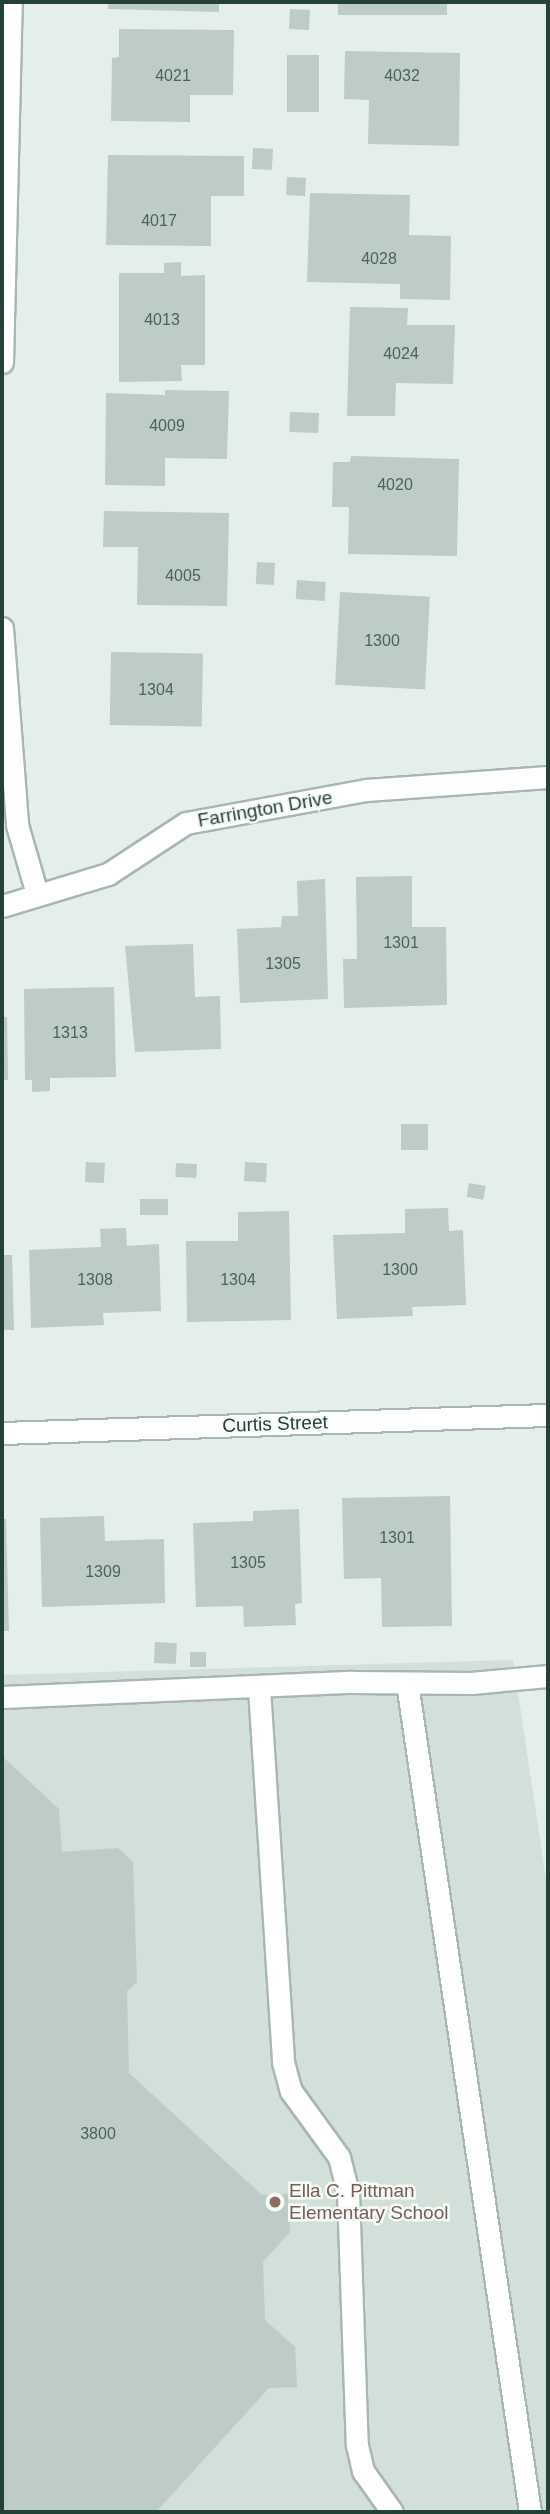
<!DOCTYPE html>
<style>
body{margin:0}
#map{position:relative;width:550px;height:2514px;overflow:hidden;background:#e5efea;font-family:Helvetica,sans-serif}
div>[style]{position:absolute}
.built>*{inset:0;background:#d3dfd9}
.building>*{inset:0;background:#bdccc6;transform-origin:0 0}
.roads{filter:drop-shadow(2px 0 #a7b7b1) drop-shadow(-2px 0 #a7b7b1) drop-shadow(0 2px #a7b7b1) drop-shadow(0 -2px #a7b7b1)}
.lane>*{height:21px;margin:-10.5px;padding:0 10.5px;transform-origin:10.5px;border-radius:10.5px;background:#fff}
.street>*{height:21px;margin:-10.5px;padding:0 10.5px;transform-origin:10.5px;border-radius:10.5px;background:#fff}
.secondary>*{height:21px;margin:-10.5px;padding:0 10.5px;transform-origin:10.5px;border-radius:10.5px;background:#fff}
.dots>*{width:19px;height:19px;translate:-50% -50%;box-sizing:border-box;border:4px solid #f6fbf8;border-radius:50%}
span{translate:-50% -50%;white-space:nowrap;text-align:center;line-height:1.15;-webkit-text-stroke:5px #f6fbf8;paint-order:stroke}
.number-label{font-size:16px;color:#4a645b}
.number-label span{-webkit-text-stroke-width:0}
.street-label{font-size:19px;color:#244137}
.education-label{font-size:19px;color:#785e54}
.left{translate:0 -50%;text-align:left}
.frame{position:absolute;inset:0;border:4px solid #244137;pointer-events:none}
</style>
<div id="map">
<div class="built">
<div style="clip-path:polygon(513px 1660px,548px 1892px,548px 2512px,2px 2512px,2px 1675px)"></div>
</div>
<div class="building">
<div style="clip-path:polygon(108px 2px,219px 2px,219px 12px,108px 9px)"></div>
<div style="left:338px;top:2px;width:109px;height:13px"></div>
<div style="left:290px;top:9px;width:20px;height:20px;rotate:3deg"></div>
<div style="clip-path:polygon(119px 29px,234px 30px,233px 95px,190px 95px,190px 122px,111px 121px,112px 58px,119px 57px)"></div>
<div style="clip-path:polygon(345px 51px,460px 53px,459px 146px,368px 144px,369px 100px,344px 99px)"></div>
<div style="left:287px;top:55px;width:32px;height:57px"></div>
<div style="left:253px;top:148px;width:20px;height:21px;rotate:3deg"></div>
<div style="clip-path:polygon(108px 155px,244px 156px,244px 196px,211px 196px,211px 246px,106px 245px)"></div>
<div style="left:287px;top:177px;width:19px;height:18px;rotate:3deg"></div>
<div style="clip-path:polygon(310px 193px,410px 195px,409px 235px,451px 236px,450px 300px,400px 299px,400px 284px,307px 282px)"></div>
<div style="clip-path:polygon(181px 262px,181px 276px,205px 275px,205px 365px,181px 365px,182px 381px,119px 382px,119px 273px,164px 273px,164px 263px)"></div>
<div style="clip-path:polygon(350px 307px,408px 308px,407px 325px,455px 325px,453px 384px,396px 383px,395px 416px,347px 416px)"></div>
<div style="clip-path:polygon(165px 390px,229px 391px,227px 459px,165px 458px,165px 486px,105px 485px,106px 393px,165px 395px)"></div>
<div style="left:290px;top:412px;width:29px;height:20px;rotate:2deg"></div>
<div style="clip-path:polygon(351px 456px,459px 459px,457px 556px,348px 554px,349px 507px,332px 507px,333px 462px,350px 462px)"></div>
<div style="clip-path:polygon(104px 511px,229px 513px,227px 606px,137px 605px,138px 547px,103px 547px)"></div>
<div style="left:257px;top:562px;width:18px;height:22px;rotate:3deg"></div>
<div style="left:297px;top:580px;width:29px;height:19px;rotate:4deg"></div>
<div style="left:340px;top:592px;width:90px;height:93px;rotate:3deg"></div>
<div style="left:111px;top:652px;width:92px;height:73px;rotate:1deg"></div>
<div style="clip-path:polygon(412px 876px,412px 927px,446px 927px,447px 1005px,344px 1008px,343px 959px,357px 959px,356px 877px)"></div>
<div style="clip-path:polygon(325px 879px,328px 999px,240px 1003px,237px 929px,281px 927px,282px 916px,298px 916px,297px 881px)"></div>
<div style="clip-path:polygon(193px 944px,195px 997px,220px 996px,221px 1049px,135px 1052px,125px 946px)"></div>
<div style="clip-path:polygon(114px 987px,116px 1077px,50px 1078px,50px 1091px,32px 1092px,32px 1080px,25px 1080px,24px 989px)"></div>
<div style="clip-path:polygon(2px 1017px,7px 1017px,8px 1080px,2px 1080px)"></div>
<div style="left:401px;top:1124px;width:27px;height:26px"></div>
<div style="left:86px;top:1162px;width:19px;height:20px;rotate:3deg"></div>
<div style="left:245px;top:1162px;width:22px;height:19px;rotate:3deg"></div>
<div style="left:176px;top:1163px;width:21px;height:14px;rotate:3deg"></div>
<div style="left:469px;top:1183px;width:17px;height:14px;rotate:10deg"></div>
<div style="left:140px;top:1199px;width:28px;height:16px"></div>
<div style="clip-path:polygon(448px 1208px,449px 1231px,463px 1230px,466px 1305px,412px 1307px,413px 1316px,337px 1319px,333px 1235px,405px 1233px,405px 1209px)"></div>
<div style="clip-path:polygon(289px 1211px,291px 1320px,187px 1322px,186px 1241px,238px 1241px,238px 1212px)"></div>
<div style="clip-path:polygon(126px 1228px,127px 1246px,159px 1244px,161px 1311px,103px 1313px,104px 1325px,31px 1328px,29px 1250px,101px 1247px,100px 1229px)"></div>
<div style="clip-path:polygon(2px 1255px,12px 1255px,14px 1330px,2px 1330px)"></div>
<div style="clip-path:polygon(450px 1496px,452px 1626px,382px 1627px,381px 1578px,344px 1579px,342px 1498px)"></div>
<div style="clip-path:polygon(299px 1509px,302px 1603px,295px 1604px,296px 1625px,244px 1627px,243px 1606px,196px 1607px,193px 1523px,253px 1521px,253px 1511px)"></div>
<div style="clip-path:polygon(104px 1516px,105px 1541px,164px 1539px,165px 1603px,42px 1607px,40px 1518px)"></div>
<div style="clip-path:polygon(2px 1519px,6px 1519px,9px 1631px,2px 1631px)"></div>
<div style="left:155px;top:1642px;width:22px;height:21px;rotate:3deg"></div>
<div style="left:206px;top:1652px;width:15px;height:16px;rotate:90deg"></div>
<div style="clip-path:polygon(2px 1756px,59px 1809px,62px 1852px,118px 1848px,133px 1862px,137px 1982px,127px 1991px,129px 2073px,262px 2195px,288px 2194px,290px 2232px,263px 2262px,265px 2320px,295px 2347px,297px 2387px,269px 2388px,156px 2512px,2px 2512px)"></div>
</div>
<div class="roads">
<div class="lane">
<div style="left:407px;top:1683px;width:838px;rotate:81.56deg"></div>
<div style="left:259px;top:1688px;width:375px;rotate:86.3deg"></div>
<div style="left:283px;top:2062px;width:30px;rotate:75deg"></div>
<div style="left:291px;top:2091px;width:82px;rotate:54deg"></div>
<div style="left:339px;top:2157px;width:37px;rotate:76deg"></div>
<div style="left:348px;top:2193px;width:252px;rotate:88deg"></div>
<div style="left:357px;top:2445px;width:27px;rotate:77deg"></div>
<div style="left:363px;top:2471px;width:50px;rotate:54.7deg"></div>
<div style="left:2px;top:1697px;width:350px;rotate:-2.5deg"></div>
<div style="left:352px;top:1682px;width:119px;rotate:0.5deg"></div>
<div style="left:471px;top:1683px;width:77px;rotate:-5.2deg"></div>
</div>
<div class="street">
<div style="left:2px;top:362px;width:360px;rotate:-88.6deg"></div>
<div style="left:2px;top:628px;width:198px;rotate:85.6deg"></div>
<div style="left:17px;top:825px;width:72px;rotate:73.8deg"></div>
<div style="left:2px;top:1433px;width:546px;rotate:-1.89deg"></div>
</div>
<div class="secondary">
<div style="left:2px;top:906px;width:111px;rotate:-16.8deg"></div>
<div style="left:108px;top:874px;width:93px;rotate:-33.2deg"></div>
<div style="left:186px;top:823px;width:183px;rotate:-10.4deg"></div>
<div style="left:366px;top:790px;width:182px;rotate:-4.1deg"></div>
</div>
</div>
<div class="dots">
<div style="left:275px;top:2202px;background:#8d6e63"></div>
</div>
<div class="number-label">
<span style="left:173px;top:76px">4021</span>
<span style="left:402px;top:76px">4032</span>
<span style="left:159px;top:221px">4017</span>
<span style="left:379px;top:259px">4028</span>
<span style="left:162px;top:320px">4013</span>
<span style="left:401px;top:354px">4024</span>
<span style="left:167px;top:426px">4009</span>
<span style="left:395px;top:485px">4020</span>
<span style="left:183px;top:576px">4005</span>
<span style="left:382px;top:641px">1300</span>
<span style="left:156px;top:690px">1304</span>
<span style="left:401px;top:943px">1301</span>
<span style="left:283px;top:964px">1305</span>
<span style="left:70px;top:1033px">1313</span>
<span style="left:400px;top:1270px">1300</span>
<span style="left:95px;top:1280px">1308</span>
<span style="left:238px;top:1280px">1304</span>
<span style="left:397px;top:1538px">1301</span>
<span style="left:248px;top:1563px">1305</span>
<span style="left:103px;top:1572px">1309</span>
<span style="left:98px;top:2134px">3800</span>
</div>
<div class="street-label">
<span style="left:265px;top:809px;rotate:-10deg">Farrington Drive</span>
<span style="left:275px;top:1424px;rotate:-2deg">Curtis Street</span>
</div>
<div class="education-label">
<span class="left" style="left:289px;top:2202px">Ella C. Pittman<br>Elementary School</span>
</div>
<div class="frame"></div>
</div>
